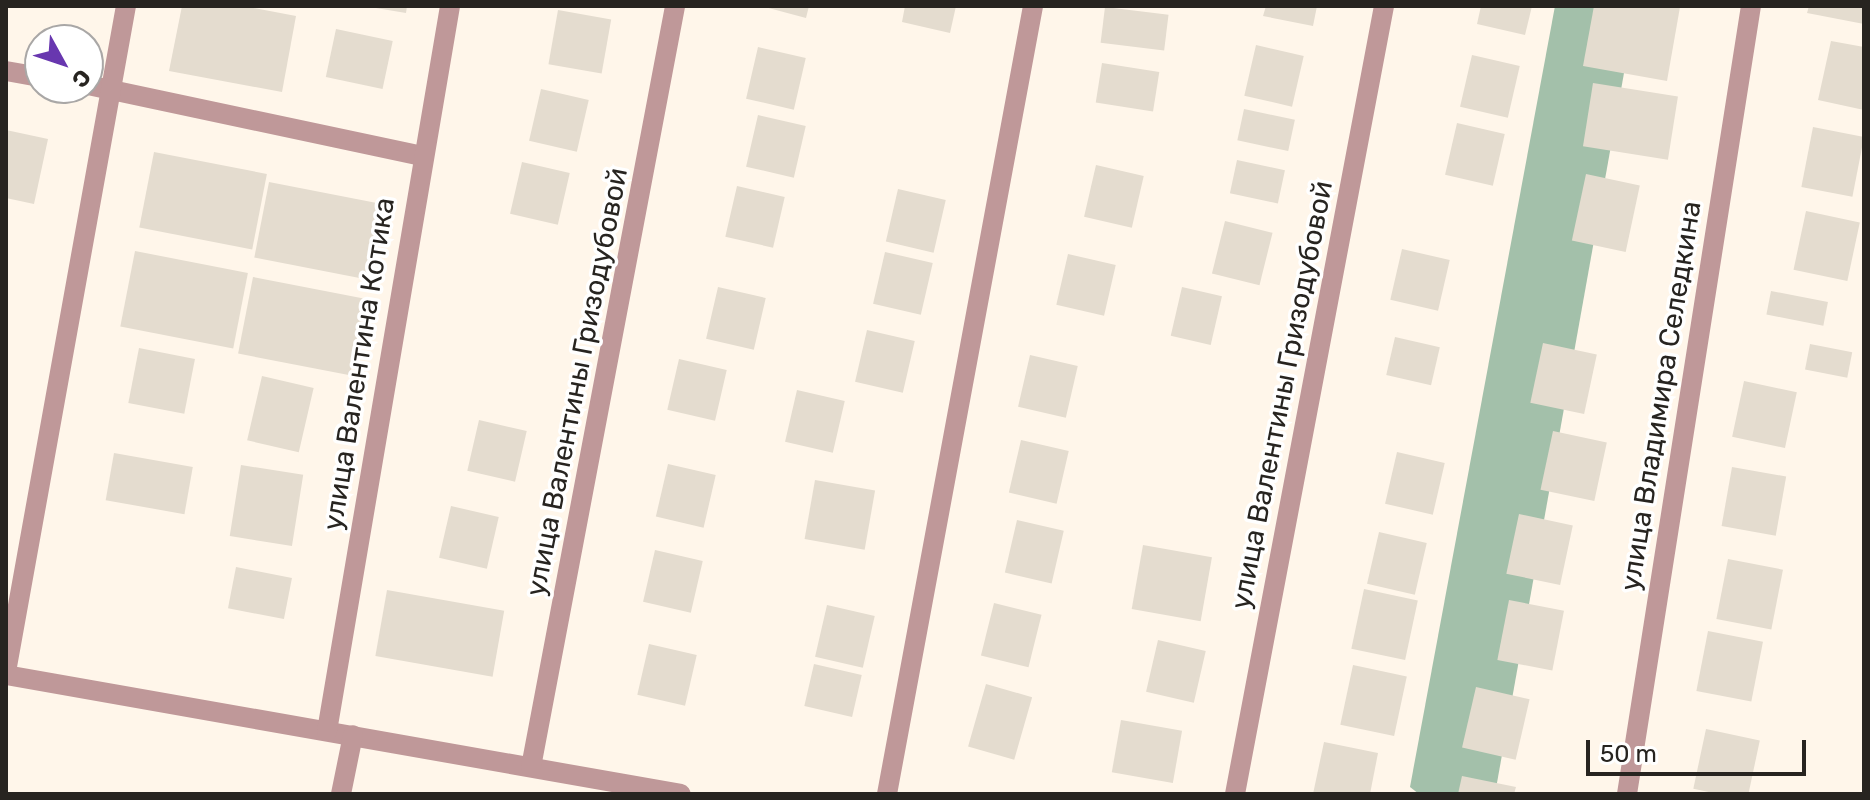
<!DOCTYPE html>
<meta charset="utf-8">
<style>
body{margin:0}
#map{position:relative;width:1870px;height:800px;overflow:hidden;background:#fff6ea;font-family:Rubik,sans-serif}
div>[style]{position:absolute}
.forest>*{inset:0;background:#a3c0aa}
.building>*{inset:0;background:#e4dccf;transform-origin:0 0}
.minor>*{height:20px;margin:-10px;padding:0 10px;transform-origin:10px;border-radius:10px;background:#bf9899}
span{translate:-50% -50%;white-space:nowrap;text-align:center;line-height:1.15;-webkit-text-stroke:7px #fff;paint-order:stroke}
.street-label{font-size:28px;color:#272420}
.frame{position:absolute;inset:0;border:8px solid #272420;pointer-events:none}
.north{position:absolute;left:24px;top:24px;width:80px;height:80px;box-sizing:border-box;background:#fff;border:2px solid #a9a7a6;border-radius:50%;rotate:130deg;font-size:22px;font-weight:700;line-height:32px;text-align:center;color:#272420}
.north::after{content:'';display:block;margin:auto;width:28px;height:36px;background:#6837af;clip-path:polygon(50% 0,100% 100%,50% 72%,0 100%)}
.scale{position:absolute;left:1586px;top:740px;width:220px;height:36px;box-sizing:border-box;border:4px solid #272420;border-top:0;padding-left:10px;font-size:24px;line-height:28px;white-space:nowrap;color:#272420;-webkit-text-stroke:6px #fff;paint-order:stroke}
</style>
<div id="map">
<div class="forest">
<div style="clip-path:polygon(1555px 6px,1636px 6px,1495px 794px,1419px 794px,1410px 787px)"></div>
</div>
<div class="building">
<div style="clip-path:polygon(182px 6px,243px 6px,296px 16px,282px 92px,169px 71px)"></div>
<div style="clip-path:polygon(364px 6px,407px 6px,406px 13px)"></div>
<div style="clip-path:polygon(761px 6px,809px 6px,806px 18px)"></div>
<div style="clip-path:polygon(905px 6px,956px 6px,950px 33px,902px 22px)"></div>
<div style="clip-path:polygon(1266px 6px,1317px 6px,1313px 26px,1263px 16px)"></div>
<div style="clip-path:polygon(1481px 6px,1532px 6px,1525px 35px,1477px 24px)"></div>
<div style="clip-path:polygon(1594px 6px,1680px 7px,1667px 81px,1583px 66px)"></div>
<div style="clip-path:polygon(1809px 6px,1864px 6px,1864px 24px,1807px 13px)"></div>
<div style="left:1105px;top:7px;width:64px;height:36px;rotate:7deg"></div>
<div style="left:558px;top:10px;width:54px;height:55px;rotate:10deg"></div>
<div style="left:336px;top:29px;width:58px;height:49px;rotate:12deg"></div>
<div style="clip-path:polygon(1831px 41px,1864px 47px,1864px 110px,1818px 100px)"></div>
<div style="left:1256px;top:45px;width:49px;height:52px;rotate:13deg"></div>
<div style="left:758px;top:47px;width:49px;height:53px;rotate:13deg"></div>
<div style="left:1472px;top:55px;width:49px;height:53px;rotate:13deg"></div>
<div style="left:1102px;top:63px;width:58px;height:40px;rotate:9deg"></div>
<div style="left:1593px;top:83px;width:86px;height:64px;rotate:9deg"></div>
<div style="left:541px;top:89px;width:49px;height:53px;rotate:13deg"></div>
<div style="left:1244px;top:109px;width:52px;height:32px;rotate:12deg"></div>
<div style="left:758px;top:115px;width:49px;height:53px;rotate:13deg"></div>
<div style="left:1457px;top:123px;width:49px;height:53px;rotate:13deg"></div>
<div style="left:1813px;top:127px;width:52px;height:61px;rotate:11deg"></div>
<div style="clip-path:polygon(6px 130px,48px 139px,34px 204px,6px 198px)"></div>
<div style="left:154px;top:152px;width:115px;height:77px;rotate:11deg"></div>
<div style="left:1237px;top:160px;width:49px;height:34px;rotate:12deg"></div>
<div style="left:522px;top:162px;width:49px;height:53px;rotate:13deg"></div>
<div style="left:1096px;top:165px;width:49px;height:53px;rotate:13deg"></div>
<div style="left:1586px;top:174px;width:55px;height:68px;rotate:12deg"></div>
<div style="left:269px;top:182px;width:115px;height:77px;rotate:11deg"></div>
<div style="left:737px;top:186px;width:49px;height:52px;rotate:13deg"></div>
<div style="left:898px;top:189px;width:49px;height:54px;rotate:13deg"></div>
<div style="left:1806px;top:211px;width:55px;height:60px;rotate:12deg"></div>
<div style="left:1225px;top:221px;width:49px;height:54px;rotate:14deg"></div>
<div style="left:1402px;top:249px;width:49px;height:52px;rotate:13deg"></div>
<div style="left:135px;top:251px;width:115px;height:77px;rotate:11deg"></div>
<div style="left:885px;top:252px;width:49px;height:53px;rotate:13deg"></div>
<div style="left:1068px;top:254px;width:49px;height:52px;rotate:13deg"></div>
<div style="left:253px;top:277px;width:114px;height:78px;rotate:11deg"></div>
<div style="left:718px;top:287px;width:49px;height:53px;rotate:13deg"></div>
<div style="left:1182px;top:287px;width:41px;height:50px;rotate:13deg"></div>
<div style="left:1771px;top:291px;width:58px;height:24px;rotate:11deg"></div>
<div style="left:867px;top:330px;width:49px;height:53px;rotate:13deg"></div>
<div style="left:1395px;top:337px;width:46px;height:39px;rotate:13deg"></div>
<div style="left:1543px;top:343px;width:55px;height:61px;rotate:12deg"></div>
<div style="left:1810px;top:344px;width:43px;height:26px;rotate:11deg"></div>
<div style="left:139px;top:348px;width:57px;height:56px;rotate:11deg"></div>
<div style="left:1030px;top:355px;width:49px;height:53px;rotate:13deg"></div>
<div style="left:679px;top:359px;width:49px;height:52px;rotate:13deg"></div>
<div style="left:262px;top:376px;width:53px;height:66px;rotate:13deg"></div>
<div style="left:1744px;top:381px;width:54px;height:57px;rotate:12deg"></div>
<div style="left:797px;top:390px;width:49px;height:53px;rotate:13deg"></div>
<div style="left:479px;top:420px;width:49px;height:52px;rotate:13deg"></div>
<div style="left:1553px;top:431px;width:55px;height:60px;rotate:12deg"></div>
<div style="left:1021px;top:440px;width:49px;height:54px;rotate:13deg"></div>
<div style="left:1397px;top:452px;width:49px;height:53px;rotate:13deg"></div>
<div style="left:114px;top:453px;width:80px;height:48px;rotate:10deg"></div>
<div style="left:668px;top:464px;width:49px;height:54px;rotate:13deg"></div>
<div style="left:241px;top:465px;width:63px;height:72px;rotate:9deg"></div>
<div style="left:1732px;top:467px;width:55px;height:60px;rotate:10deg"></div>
<div style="left:815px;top:480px;width:61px;height:60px;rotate:10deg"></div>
<div style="left:451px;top:506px;width:49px;height:53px;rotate:13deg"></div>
<div style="left:1519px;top:514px;width:55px;height:61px;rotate:12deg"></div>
<div style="left:1017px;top:520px;width:48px;height:54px;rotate:13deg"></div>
<div style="left:1379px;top:532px;width:49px;height:53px;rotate:13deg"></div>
<div style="left:1143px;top:545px;width:70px;height:65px;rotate:10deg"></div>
<div style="left:655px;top:550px;width:49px;height:53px;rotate:13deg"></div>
<div style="left:1728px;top:559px;width:56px;height:61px;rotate:11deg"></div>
<div style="left:236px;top:567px;width:57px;height:42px;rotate:11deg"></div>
<div style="left:1364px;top:589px;width:55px;height:61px;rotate:12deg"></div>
<div style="left:387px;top:590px;width:119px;height:67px;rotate:10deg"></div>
<div style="left:1509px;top:600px;width:56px;height:61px;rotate:11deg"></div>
<div style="left:994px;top:603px;width:49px;height:54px;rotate:14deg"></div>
<div style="left:827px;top:605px;width:49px;height:53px;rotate:13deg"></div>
<div style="left:1708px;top:631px;width:56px;height:61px;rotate:11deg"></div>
<div style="left:1158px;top:640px;width:49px;height:53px;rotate:13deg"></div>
<div style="left:649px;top:644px;width:49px;height:52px;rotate:13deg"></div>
<div style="left:814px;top:664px;width:49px;height:43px;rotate:13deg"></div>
<div style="left:1353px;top:665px;width:55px;height:61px;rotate:12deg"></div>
<div style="left:986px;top:684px;width:48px;height:65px;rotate:16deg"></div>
<div style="left:1476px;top:687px;width:55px;height:62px;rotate:13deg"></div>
<div style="left:1121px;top:720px;width:62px;height:53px;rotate:10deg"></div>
<div style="left:1706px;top:729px;width:55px;height:61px;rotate:12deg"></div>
<div style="clip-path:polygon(1324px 742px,1378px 753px,1370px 794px,1313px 794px)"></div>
<div style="clip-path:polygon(1462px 776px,1516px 787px,1514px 794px,1458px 794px)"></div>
</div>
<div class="minor">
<div style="left:6px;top:71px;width:35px;rotate:10deg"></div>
<div style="left:88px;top:85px;width:341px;rotate:12deg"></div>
<div style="left:6px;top:672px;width:677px;rotate:-79.79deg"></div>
<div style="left:6px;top:675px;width:685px;rotate:10deg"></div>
<div style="left:327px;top:731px;width:735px;rotate:-80.37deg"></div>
<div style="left:531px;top:767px;width:775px;rotate:-79.28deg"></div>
<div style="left:341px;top:794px;width:60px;rotate:-78.5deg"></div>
<div style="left:887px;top:794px;width:801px;rotate:-79.5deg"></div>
<div style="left:1235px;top:794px;width:802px;rotate:-79.29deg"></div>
<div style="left:1627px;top:794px;width:798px;rotate:-81.06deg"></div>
</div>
<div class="street-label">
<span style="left:359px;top:364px;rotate:-81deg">улица Валентина Котика</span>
<span style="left:577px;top:382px;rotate:-79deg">улица Валентины Гризодубовой</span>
<span style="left:1282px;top:395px;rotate:-79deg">улица Валентины Гризодубовой</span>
<span style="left:1661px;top:396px;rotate:-81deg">улица Владимира Селедкина</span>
</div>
<div class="frame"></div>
<div class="north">С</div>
<div class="scale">50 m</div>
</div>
